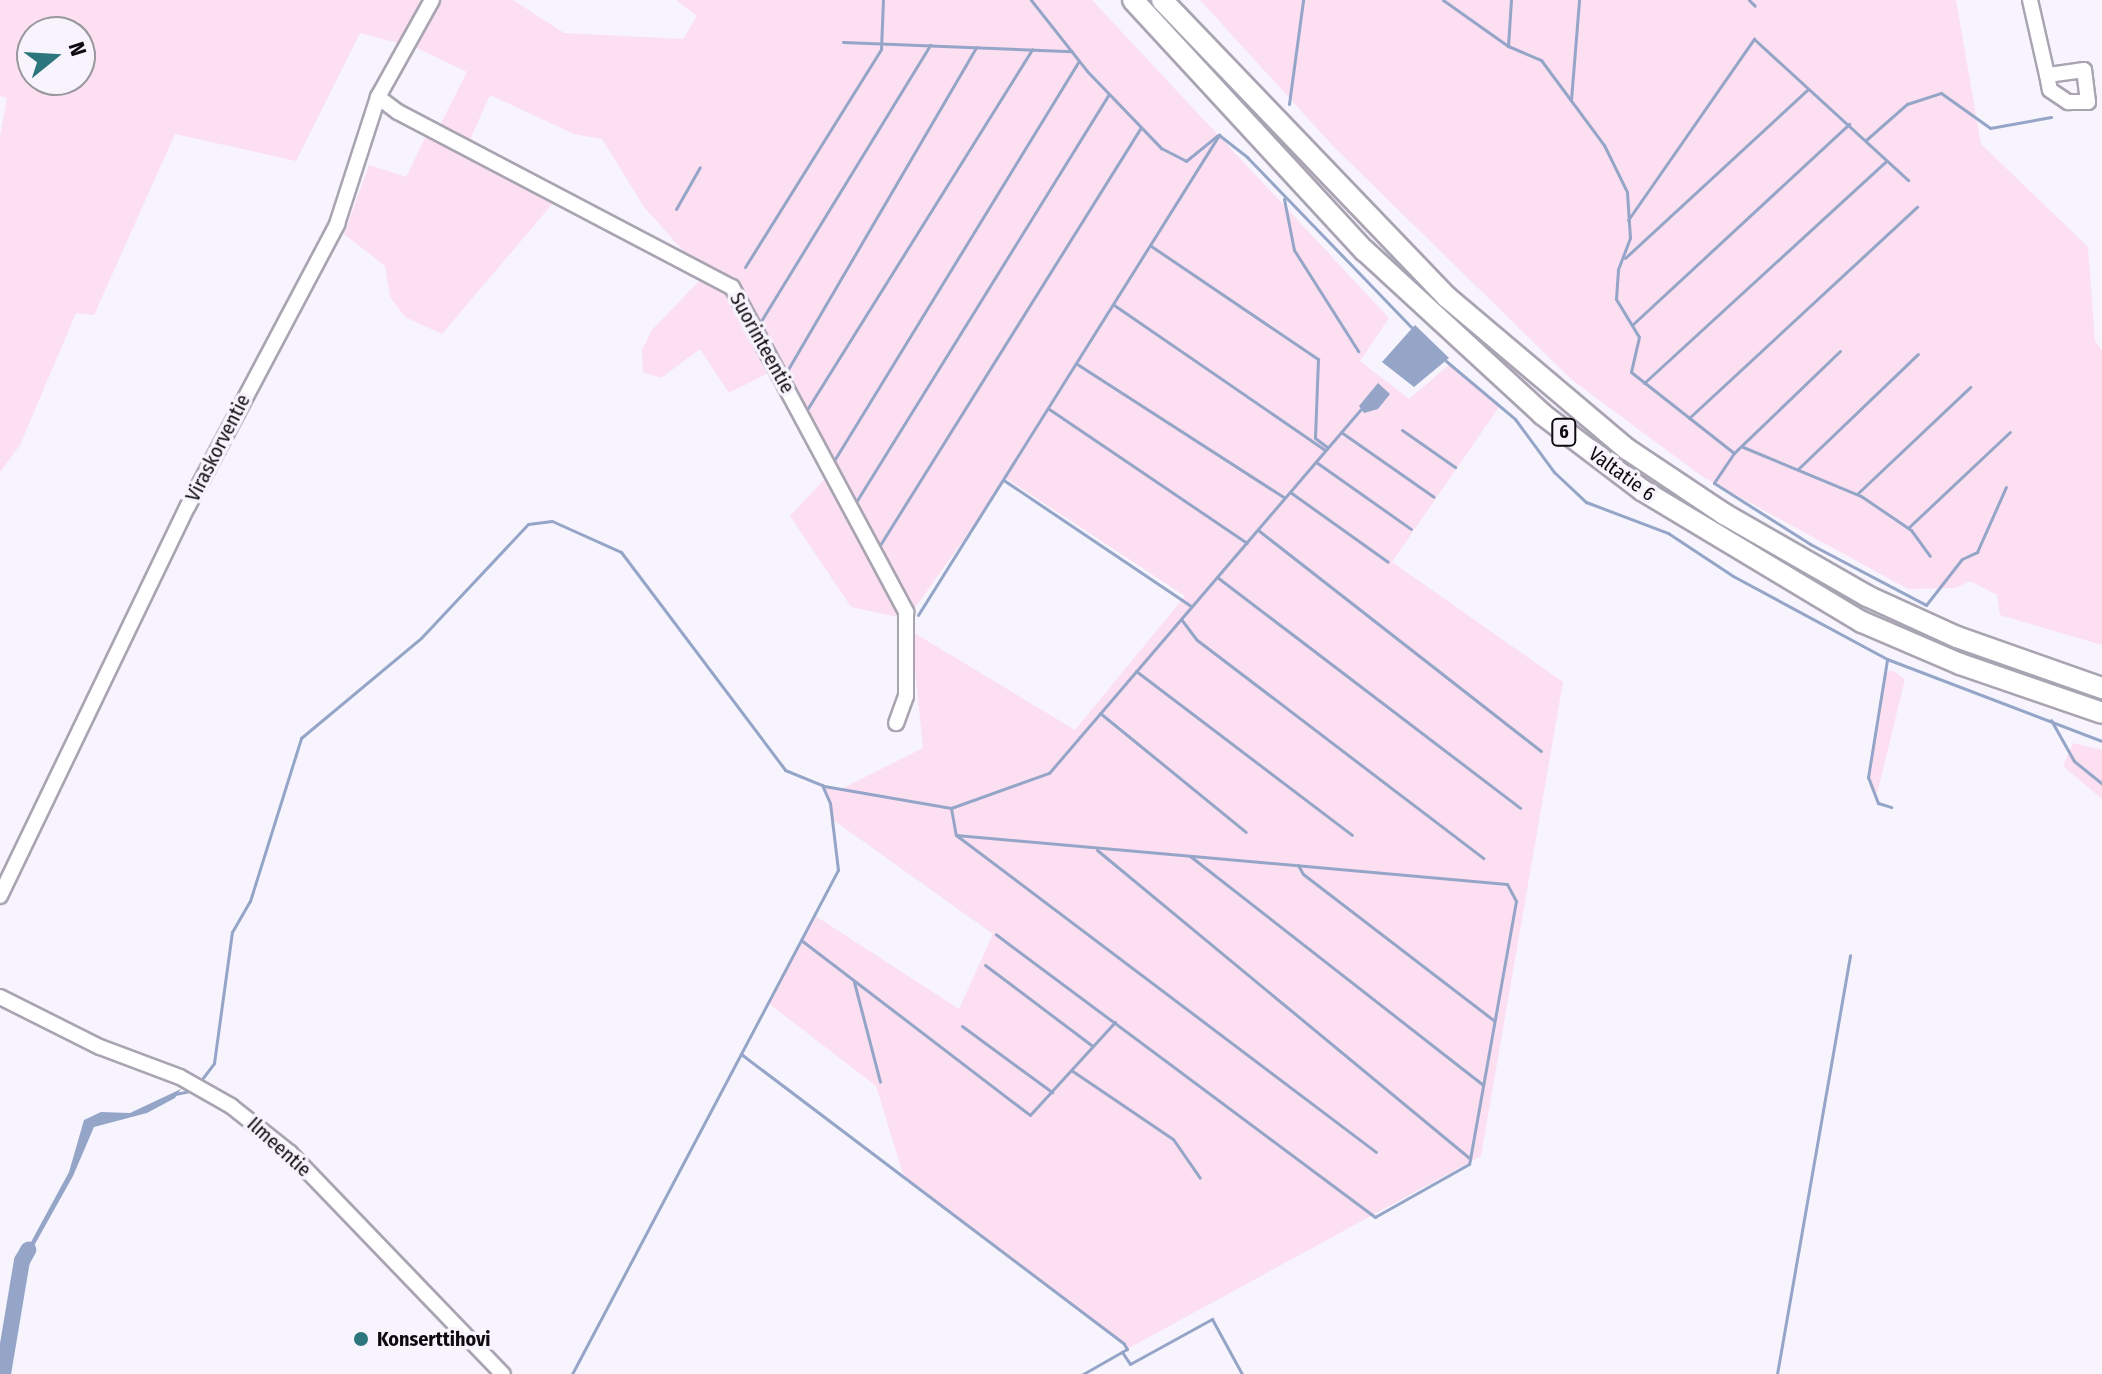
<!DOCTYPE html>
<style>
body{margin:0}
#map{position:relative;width:2102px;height:1374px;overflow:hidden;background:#f7f4fd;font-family:"Fira Sans Condensed",sans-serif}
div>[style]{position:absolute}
.green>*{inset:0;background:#fcdff0}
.water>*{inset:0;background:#94a5c8}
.stream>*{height:3px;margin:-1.5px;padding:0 1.5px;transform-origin:1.5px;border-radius:1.5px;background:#94a5c8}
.river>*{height:16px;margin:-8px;padding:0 8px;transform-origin:8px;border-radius:8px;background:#94a5c8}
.roads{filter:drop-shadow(2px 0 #a9a4b2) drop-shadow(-2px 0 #a9a4b2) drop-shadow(0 2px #a9a4b2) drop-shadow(0 -2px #a9a4b2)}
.minor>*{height:14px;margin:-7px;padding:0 7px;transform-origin:7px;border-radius:7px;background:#fff}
.highway>*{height:20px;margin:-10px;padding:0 10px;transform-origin:10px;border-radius:10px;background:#fff}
.dots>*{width:22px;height:22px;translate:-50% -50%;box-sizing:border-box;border:4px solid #f7f4fd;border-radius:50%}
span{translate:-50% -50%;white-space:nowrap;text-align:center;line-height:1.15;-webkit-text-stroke:7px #f7f4fd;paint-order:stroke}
.shield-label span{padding:2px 6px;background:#f7f4fd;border:2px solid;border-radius:6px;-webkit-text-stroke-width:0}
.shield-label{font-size:18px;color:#0d0b10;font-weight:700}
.street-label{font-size:20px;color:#0d0b10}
.poi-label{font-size:20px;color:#0d0b10;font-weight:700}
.left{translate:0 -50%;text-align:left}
.north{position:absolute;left:16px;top:16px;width:80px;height:80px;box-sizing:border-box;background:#f7f4fd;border:2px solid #99979e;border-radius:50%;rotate:72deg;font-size:22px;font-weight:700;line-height:32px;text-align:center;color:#0d0b10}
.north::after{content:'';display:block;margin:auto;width:28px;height:36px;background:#2e767e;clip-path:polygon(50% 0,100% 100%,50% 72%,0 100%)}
</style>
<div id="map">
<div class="green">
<div style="clip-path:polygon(evenodd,0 0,426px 0,399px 43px,360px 33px,296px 161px,175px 134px,94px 315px,76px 313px,20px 445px,0 472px,0 136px,7px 98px,0 96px,0 0,32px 32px,80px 32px,80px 80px,32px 80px,32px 32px)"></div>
<div style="clip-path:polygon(442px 0,513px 0,564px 33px,683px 39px,697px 16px,676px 0,1092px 0,1389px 318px,1360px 361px,1409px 399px,1450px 364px,1499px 407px,1392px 562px,1563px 682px,1481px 1156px,1129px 1348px,904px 1177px,876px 1086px,768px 1003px,814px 915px,959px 1009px,993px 934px,832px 819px,824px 786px,841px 789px,923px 748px,911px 631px,1075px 730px,1185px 596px,1007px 479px,907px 619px,851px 607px,790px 516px,832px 471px,776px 369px,729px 393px,700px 349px,661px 378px,643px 372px,642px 350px,652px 330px,705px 275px,644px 207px,602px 139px,574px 134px,490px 95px,469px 142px,439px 127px,467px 72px,415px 47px)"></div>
<div style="clip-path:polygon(1200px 0,1956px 0,1981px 144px,2088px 247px,2095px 341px,2102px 351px,2102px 645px,2000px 615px,1997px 595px,1970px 581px,1956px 588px,1908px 589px,1703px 477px,1572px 380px,1333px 146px)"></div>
<div style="clip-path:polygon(426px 136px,554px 202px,442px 334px,405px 317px,390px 297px,385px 266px,344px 234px,369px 165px,406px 177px)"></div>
<div style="clip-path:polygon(1892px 670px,1905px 679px,1877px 794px,1868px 777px,1885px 673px)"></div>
<div style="clip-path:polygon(2073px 743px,2102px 750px,2102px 799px,2063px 766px)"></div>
</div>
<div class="water">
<div style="clip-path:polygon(1415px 325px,1449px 358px,1414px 387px,1382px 362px)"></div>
<div style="clip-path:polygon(1378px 383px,1390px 394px,1378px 409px,1364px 413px,1359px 406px)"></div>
<div style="clip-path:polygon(181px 1089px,175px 1098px,147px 1113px,94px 1127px,73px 1176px,20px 1271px,0 1374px,11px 1279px,69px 1172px,84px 1120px,101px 1112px,130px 1113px)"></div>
</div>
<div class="stream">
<div style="left:1031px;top:0;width:90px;rotate:51.7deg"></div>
<div style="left:1087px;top:71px;width:107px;rotate:46.1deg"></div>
<div style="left:1161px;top:148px;width:28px;rotate:27deg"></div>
<div style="left:1186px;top:161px;width:41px;rotate:-39.1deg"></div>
<div style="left:1443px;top:0;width:80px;rotate:35.3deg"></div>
<div style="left:1508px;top:46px;width:36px;rotate:23deg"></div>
<div style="left:1541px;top:60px;width:106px;rotate:53.5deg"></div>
<div style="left:1604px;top:145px;width:52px;rotate:63.9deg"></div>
<div style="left:1627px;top:192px;width:46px;rotate:86.3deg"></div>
<div style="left:1630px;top:238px;width:34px;rotate:111deg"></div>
<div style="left:1618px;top:270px;width:29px;rotate:94deg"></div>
<div style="left:1616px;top:299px;width:44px;rotate:58.8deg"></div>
<div style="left:1639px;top:337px;width:36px;rotate:103deg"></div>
<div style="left:1631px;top:372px;width:131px;rotate:38.2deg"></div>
<div style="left:1749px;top:0;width:8px;rotate:45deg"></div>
<div style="left:843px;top:42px;width:229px;rotate:2.3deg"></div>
<div style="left:1508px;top:46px;width:46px;rotate:-86.3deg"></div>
<div style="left:1571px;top:100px;width:100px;rotate:-85.4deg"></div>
<div style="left:1289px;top:104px;width:105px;rotate:-82.3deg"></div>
<div style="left:1219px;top:135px;width:36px;rotate:38deg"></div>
<div style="left:1247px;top:157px;width:238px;rotate:46deg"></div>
<div style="left:1866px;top:140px;width:55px;rotate:-41.3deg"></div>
<div style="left:1907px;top:104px;width:36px;rotate:-18deg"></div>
<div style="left:1941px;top:93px;width:60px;rotate:35.5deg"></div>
<div style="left:1990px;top:128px;width:62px;rotate:-10.2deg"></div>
<div style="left:1284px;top:199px;width:52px;rotate:78.9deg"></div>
<div style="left:1294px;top:250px;width:120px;rotate:57.6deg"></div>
<div style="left:676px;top:209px;width:48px;rotate:-60.3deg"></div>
<div style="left:1628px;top:220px;width:221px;rotate:-55.2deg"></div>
<div style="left:1754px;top:39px;width:209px;rotate:42.5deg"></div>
<div style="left:1151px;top:246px;width:202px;rotate:34.1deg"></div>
<div style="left:1318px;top:359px;width:79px;rotate:92.2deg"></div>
<div style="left:1315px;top:438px;width:15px;rotate:37deg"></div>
<div style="left:1625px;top:258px;width:249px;rotate:-42.7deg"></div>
<div style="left:745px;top:267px;width:257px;rotate:-58deg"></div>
<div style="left:881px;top:49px;width:49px;rotate:-87.7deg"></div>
<div style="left:1114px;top:305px;width:256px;rotate:34.5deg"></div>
<div style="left:761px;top:321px;width:324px;rotate:-58.5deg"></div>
<div style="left:1632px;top:325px;width:296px;rotate:-42.8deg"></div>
<div style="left:1840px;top:351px;width:147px;rotate:136.1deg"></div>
<div style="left:1734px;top:453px;width:36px;rotate:124deg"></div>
<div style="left:1714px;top:483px;width:114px;rotate:32.4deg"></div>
<div style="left:1810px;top:544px;width:131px;rotate:27.7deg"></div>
<div style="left:1926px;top:605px;width:58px;rotate:-52deg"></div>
<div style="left:1962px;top:559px;width:17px;rotate:-25deg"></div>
<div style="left:1977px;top:552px;width:71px;rotate:-66deg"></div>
<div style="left:1446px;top:361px;width:90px;rotate:40deg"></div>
<div style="left:1515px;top:419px;width:66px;rotate:53.7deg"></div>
<div style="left:1554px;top:472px;width:44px;rotate:43.2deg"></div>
<div style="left:1586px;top:502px;width:88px;rotate:20.7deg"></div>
<div style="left:1668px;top:533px;width:78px;rotate:33.5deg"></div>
<div style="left:1733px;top:576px;width:175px;rotate:28.3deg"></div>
<div style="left:1887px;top:659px;width:230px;rotate:20.9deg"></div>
<div style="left:1077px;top:364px;width:247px;rotate:32.8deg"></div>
<div style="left:787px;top:371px;width:375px;rotate:-59.7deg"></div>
<div style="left:1644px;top:383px;width:328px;rotate:-42.5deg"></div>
<div style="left:808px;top:408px;width:423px;rotate:-58deg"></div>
<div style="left:1049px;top:409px;width:239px;rotate:34.1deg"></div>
<div style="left:1689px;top:418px;width:311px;rotate:-42.8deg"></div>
<div style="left:1402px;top:430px;width:65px;rotate:34.9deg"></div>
<div style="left:1341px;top:432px;width:113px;rotate:35deg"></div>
<div style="left:1743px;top:447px;width:128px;rotate:22.6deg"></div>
<div style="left:1861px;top:496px;width:60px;rotate:34.2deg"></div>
<div style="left:1911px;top:530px;width:32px;rotate:54deg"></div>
<div style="left:835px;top:459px;width:467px;rotate:-58.5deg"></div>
<div style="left:1316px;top:462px;width:116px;rotate:35.2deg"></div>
<div style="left:1798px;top:469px;width:166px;rotate:-43.8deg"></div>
<div style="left:1005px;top:481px;width:224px;rotate:33.9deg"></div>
<div style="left:1290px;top:492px;width:120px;rotate:35.5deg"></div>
<div style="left:1857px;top:494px;width:156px;rotate:-43.4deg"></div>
<div style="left:856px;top:502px;width:479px;rotate:-58.2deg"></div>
<div style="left:1908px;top:528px;width:140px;rotate:-43.3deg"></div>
<div style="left:1258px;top:530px;width:359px;rotate:38deg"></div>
<div style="left:880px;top:545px;width:491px;rotate:-58deg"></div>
<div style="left:1217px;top:577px;width:381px;rotate:37.3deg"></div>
<div style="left:918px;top:615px;width:567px;rotate:-57.91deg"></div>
<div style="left:1181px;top:619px;width:26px;rotate:53deg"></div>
<div style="left:1197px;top:640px;width:360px;rotate:37.3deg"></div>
<div style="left:1887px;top:660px;width:119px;rotate:99.2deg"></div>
<div style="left:1868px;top:777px;width:28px;rotate:69deg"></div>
<div style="left:1878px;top:803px;width:14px;rotate:17deg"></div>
<div style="left:1136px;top:671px;width:271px;rotate:37.2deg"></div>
<div style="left:1100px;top:713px;width:188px;rotate:39.2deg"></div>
<div style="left:2051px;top:720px;width:47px;rotate:60.7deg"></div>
<div style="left:2074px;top:761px;width:36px;rotate:39deg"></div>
<div style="left:951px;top:808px;width:27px;rotate:80deg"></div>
<div style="left:956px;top:835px;width:526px;rotate:37.04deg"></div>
<div style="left:956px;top:835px;width:553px;rotate:5.08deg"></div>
<div style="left:1507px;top:884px;width:19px;rotate:62deg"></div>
<div style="left:1516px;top:901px;width:267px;rotate:100.1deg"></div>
<div style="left:1469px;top:1164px;width:108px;rotate:150.6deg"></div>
<div style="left:1375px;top:1217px;width:473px;rotate:-143.3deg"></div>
<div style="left:1097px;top:850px;width:484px;rotate:39.6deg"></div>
<div style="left:1190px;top:856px;width:372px;rotate:38deg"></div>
<div style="left:1298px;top:865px;width:10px;rotate:61deg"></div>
<div style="left:1303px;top:874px;width:240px;rotate:37.5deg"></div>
<div style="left:801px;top:940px;width:288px;rotate:37.4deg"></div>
<div style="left:1030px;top:1115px;width:126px;rotate:-47.6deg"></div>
<div style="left:985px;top:965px;width:133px;rotate:37deg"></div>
<div style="left:854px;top:982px;width:103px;rotate:75.4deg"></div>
<div style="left:962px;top:1026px;width:112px;rotate:36.3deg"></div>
<div style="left:741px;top:1054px;width:480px;rotate:37.1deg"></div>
<div style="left:1124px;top:1344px;width:6px;rotate:59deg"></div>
<div style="left:1127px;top:1349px;width:51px;rotate:150.4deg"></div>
<div style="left:1071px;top:1070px;width:123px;rotate:34.1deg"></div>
<div style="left:1173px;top:1139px;width:47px;rotate:55.3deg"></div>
<div style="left:199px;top:1083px;width:25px;rotate:-53deg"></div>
<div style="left:214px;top:1063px;width:132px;rotate:-82.2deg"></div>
<div style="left:232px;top:932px;width:36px;rotate:-60deg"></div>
<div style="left:250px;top:901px;width:171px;rotate:-72.6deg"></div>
<div style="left:301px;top:738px;width:156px;rotate:-39.8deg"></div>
<div style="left:421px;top:638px;width:156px;rotate:-46.8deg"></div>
<div style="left:528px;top:524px;width:24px;rotate:-7deg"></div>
<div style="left:552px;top:521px;width:76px;rotate:24.2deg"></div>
<div style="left:621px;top:552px;width:273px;rotate:53deg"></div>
<div style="left:785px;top:770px;width:42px;rotate:22.3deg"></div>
<div style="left:824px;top:786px;width:129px;rotate:9.8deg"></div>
<div style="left:951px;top:808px;width:104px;rotate:-19.7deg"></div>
<div style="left:1049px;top:773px;width:479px;rotate:-49.4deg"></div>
<div style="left:175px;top:1094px;width:15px;rotate:-11deg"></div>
<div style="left:1122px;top:1352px;width:14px;rotate:56deg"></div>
<div style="left:1130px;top:1364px;width:94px;rotate:-28.8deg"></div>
<div style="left:1212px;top:1319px;width:63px;rotate:61.4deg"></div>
<div style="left:572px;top:1374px;width:570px;rotate:-62.18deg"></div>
<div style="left:838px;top:870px;width:67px;rotate:-96.8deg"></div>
<div style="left:830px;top:803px;width:20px;rotate:-114deg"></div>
<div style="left:1777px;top:1374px;width:425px;rotate:-80.1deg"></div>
</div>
<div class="river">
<div style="left:3px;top:1374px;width:115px;rotate:-80.5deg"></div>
<div style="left:22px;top:1261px;width:13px;rotate:-61deg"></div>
</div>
<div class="roads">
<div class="minor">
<div style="left:2030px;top:0;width:77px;rotate:77.2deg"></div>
<div style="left:2047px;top:75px;width:15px;rotate:79deg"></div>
<div style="left:2050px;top:90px;width:22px;rotate:34deg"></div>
<div style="left:2068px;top:102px;width:20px"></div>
<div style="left:2088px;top:102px;width:32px;rotate:-97deg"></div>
<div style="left:2084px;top:70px;width:37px;rotate:172deg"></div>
<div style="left:378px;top:97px;width:25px;rotate:37deg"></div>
<div style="left:398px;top:112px;width:377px;rotate:27.7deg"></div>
<div style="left:732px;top:287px;width:369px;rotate:61.8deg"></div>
<div style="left:906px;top:612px;width:84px;rotate:90deg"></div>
<div style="left:906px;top:696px;width:29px;rotate:110deg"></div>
<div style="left:0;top:896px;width:433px;rotate:-64.3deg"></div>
<div style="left:188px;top:506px;width:319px;rotate:-62.1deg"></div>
<div style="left:337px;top:224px;width:133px;rotate:-72.1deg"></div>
<div style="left:378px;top:97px;width:111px;rotate:-60.9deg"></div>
<div style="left:0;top:997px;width:112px;rotate:26.6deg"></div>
<div style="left:100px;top:1047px;width:85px;rotate:20.6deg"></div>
<div style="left:180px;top:1077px;width:59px;rotate:29.6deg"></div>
<div style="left:231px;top:1106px;width:75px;rotate:38.5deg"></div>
<div style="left:290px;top:1153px;width:307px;rotate:46.1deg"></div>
</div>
<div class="highway">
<div style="left:1133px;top:0;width:342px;rotate:47.3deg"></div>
<div style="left:1365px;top:251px;width:241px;rotate:42.6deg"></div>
<div style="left:1542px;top:414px;width:126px;rotate:37.2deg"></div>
<div style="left:1642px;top:490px;width:257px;rotate:31deg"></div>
<div style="left:1862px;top:622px;width:107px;rotate:23.2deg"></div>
<div style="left:1960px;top:664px;width:150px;rotate:19deg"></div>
<div style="left:1162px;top:0;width:412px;rotate:46.2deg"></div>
<div style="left:1447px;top:297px;width:236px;rotate:40.2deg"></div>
<div style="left:1627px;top:449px;width:117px;rotate:33.8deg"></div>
<div style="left:1724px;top:514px;width:165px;rotate:29.8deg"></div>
<div style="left:1867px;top:596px;width:99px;rotate:24.5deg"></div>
<div style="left:1957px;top:637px;width:154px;rotate:19.4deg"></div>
</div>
</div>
<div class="dots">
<div style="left:361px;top:1339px;background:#2e767e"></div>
</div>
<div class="shield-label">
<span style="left:1564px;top:432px">6</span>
</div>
<div class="street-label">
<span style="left:762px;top:343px;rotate:61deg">Suorinteentie</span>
<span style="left:218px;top:448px;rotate:-63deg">Viraskorventie</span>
<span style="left:1622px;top:474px;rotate:36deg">Valtatie 6</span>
<span style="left:279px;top:1147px;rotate:42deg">Ilmeentie</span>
</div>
<div class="poi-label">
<span class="left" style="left:377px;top:1339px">Konserttihovi</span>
</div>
<div class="north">N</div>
</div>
